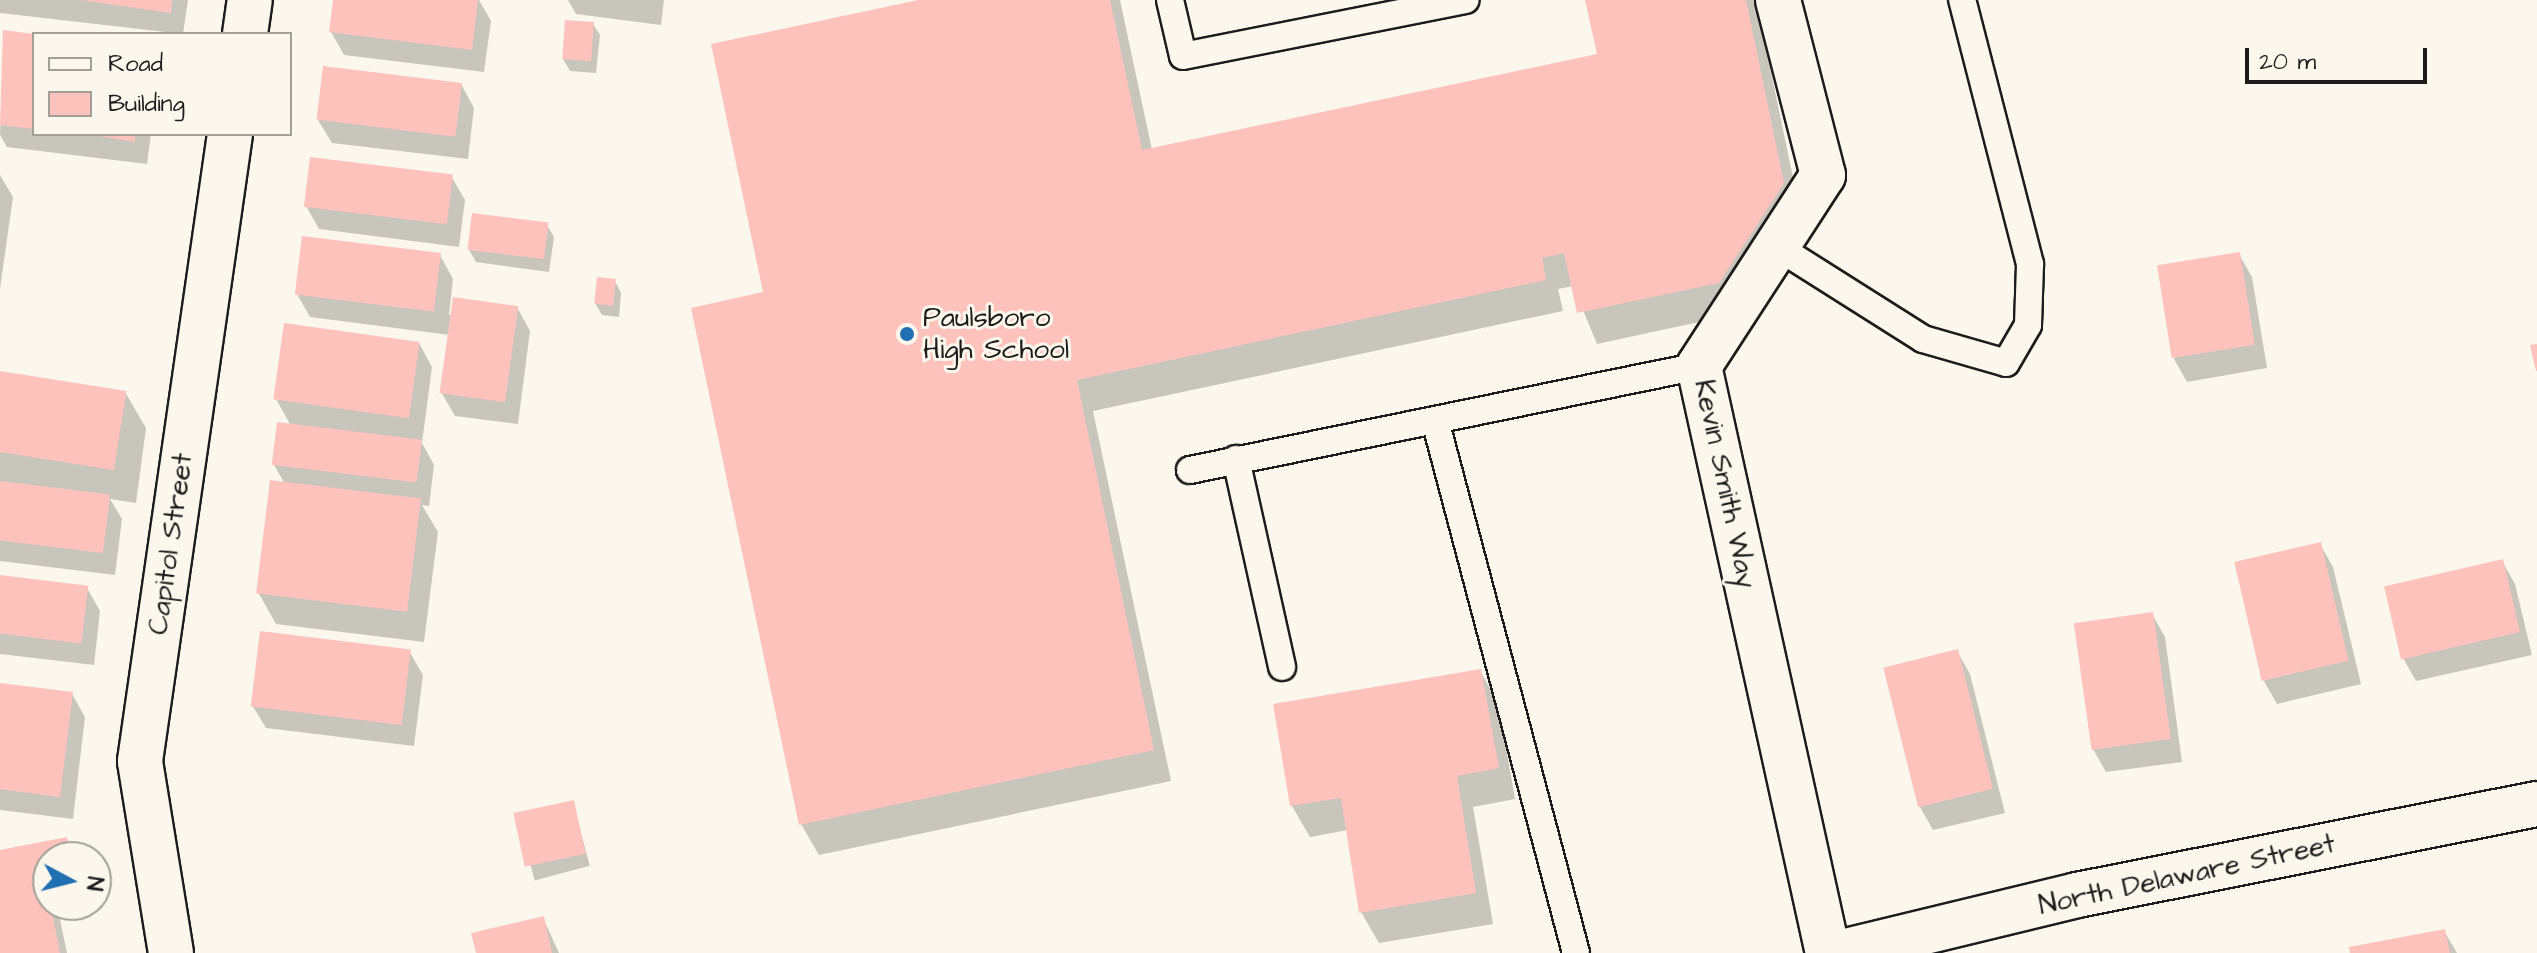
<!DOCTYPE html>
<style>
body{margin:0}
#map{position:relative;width:2537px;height:953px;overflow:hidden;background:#fbf7ec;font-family:"Architects Daughter",sans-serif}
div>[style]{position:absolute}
.shadow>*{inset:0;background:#0003;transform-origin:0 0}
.building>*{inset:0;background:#fec2bc;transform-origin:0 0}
.roads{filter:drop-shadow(2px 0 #1c1c1c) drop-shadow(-2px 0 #1c1c1c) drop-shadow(0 2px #1c1c1c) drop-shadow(0 -2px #1c1c1c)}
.service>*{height:26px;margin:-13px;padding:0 13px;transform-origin:13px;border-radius:13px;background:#fbf7ec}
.minor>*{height:44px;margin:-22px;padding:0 22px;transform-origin:22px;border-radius:22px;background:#fbf7ec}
.dots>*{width:22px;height:22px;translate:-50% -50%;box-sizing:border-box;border:4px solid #fbf7ec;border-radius:50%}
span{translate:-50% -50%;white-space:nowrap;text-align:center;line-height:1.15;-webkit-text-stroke:6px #fbf7ec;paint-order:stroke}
.poi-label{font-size:28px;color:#1c1c1c}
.left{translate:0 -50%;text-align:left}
.street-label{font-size:28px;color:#1c1c1c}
.legend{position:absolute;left:32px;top:32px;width:260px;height:104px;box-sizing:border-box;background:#fbf7ec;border:2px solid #a29f99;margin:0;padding:10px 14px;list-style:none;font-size:24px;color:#1c1c1c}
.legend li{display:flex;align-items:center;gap:16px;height:40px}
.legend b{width:40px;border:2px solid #a29f99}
.north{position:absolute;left:32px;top:841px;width:80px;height:80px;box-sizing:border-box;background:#fbf7ec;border:2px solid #a29f99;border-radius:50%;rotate:97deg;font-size:22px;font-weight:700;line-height:32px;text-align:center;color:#1c1c1c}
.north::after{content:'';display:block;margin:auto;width:28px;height:36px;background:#1f6fb2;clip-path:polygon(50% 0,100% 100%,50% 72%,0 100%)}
.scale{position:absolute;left:2245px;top:48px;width:182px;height:36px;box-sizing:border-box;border:4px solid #1c1c1c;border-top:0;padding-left:10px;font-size:24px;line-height:28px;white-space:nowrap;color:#1c1c1c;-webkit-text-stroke:6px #fbf7ec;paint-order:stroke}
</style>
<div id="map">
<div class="shadow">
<div style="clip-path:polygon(0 0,188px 0,183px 34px,0 13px)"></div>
<div style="clip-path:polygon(335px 0,479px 0,491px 21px,484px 72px,344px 55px,331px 32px)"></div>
<div style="clip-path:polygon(568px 0,664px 0,661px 25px,576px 14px)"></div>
<div style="clip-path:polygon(927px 0,1120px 0,1152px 150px,1599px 56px,1587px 0,1756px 0,1801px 216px,1736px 314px,1597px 344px,1573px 286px,1558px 289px,1563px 311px,1093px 411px,1171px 781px,819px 855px,801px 824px,766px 294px)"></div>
<div style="clip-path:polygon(593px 24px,600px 35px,596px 73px,570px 71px,563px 59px)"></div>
<div style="clip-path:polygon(5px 32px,34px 36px,34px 134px,151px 134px,147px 164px,7px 147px,0 135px)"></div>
<div style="clip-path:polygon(461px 84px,474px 108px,468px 159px,332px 143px,318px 120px)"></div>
<div style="clip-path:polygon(0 175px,13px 197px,0 289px)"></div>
<div style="clip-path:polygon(451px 176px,465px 200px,459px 247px,319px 229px,306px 206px)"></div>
<div style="clip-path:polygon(547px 225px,554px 237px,549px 272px,476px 262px,469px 250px)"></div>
<div style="clip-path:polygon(2239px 254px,2252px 277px,2267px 368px,2187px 382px,2174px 359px)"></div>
<div style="clip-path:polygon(440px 255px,453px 279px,449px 315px,517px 307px,530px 331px,518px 424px,455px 416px,441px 392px,450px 335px,310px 317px,297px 294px)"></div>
<div style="clip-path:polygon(615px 281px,621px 293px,619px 317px,602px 315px,595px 303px)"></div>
<div style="clip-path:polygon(419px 343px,432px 367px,422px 443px,434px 465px,429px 506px,422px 505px,438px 532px,424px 642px,276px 624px,258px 592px,285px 484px,274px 465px,291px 426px,276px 399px)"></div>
<div style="clip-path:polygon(0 373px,125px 392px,146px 428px,136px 503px,110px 499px,122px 519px,115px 575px,0 561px)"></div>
<div style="clip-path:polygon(2320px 544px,2333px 567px,2361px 684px,2277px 704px,2264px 681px)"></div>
<div style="clip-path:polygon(2502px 561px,2515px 584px,2532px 655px,2416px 681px,2403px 658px)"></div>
<div style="clip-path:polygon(0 577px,87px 588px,100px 611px,94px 665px,0 654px)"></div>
<div style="clip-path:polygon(2152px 614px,2165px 637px,2182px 762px,2106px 772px,2093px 749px)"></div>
<div style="clip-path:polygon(409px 651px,423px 675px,414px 746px,266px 728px,252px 705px)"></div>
<div style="clip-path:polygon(1957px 651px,1970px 674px,2005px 813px,1933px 830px,1920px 807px)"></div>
<div style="clip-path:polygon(1480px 671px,1498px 702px,1515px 799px,1473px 807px,1493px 924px,1379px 943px,1361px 912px,1348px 830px,1310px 837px,1292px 806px,1276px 706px)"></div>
<div style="clip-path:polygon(0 685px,72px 694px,85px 717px,73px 819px,0 810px)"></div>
<div style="left:573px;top:803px;width:65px;height:57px;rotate:75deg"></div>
<div style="clip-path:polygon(66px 839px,76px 857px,48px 857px,48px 905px,57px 905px,67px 953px,0 953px,0 852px)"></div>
<div style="clip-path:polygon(543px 918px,559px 953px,478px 953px)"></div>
<div style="clip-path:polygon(2444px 931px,2457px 953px,2352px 953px)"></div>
</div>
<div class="building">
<div style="clip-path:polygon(81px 0,172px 0,171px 13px)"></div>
<div style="clip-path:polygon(333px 0,478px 0,472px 50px,329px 32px)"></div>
<div style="clip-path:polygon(918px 0,1110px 0,1142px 150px,1597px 54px,1585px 0,1746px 0,1784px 183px,1719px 283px,1577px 313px,1564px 253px,1542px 258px,1546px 280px,1077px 380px,1154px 750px,799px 825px,691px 308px,763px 292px,711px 44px)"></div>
<div style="left:565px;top:20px;width:29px;height:39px;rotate:4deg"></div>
<div style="clip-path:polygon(3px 30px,34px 34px,34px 129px,0 125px)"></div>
<div style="left:323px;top:66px;width:140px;height:54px;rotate:7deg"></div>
<div style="clip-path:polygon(87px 134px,135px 134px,135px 142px)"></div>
<div style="left:310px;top:157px;width:144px;height:50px;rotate:7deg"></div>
<div style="left:472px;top:213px;width:77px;height:37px;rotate:7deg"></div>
<div style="left:302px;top:236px;width:140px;height:59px;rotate:7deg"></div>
<div style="left:2240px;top:252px;width:94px;height:84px;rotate:81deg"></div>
<div style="left:597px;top:277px;width:19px;height:27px;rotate:6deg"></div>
<div style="left:453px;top:297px;width:66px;height:97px;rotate:8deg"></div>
<div style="left:284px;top:323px;width:137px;height:77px;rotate:8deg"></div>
<div style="clip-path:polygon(2537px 344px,2537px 371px,2536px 371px,2530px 345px)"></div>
<div style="left:0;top:371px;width:128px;height:80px;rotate:9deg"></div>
<div style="left:277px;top:422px;width:146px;height:43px;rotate:7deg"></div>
<div style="left:270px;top:480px;width:152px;height:114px;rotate:7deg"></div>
<div style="left:0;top:481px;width:111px;height:59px;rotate:7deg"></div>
<div style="left:2321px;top:542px;width:122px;height:89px;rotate:77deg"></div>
<div style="left:2503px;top:559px;width:75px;height:122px;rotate:77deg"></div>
<div style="left:0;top:575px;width:89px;height:58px;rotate:7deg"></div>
<div style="left:2153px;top:612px;width:128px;height:80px;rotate:82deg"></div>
<div style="left:260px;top:631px;width:152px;height:76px;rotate:7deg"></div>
<div style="left:1958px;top:649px;width:144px;height:77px;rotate:76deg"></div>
<div style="clip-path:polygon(1481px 669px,1499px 768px,1457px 776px,1476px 893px,1359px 913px,1341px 798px,1290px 806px,1273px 704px)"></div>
<div style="clip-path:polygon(0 683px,73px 692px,60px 797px,0 789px)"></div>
<div style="left:574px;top:800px;width:55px;height:62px;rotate:78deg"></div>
<div style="clip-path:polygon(67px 837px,70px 857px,48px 857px,44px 873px,60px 953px,0 953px,0 850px)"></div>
<div style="clip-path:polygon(544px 916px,552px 953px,476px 953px,471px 933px)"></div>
<div style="clip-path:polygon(2445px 929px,2450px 953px,2350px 953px,2349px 947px)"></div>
</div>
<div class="roads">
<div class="service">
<div style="left:1170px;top:0;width:57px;rotate:76.9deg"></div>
<div style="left:1183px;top:56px;width:288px;rotate:-11.2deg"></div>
<div style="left:1776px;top:246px;width:174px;rotate:32.3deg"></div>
<div style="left:1923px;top:339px;width:86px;rotate:16.1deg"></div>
<div style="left:2006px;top:363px;width:44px;rotate:-59.9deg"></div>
<div style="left:2028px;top:325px;width:61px;rotate:-88.1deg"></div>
<div style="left:2030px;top:264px;width:273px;rotate:-104.4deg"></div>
<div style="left:1435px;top:420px;width:551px;rotate:75.18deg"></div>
<div style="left:1236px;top:459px;width:213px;rotate:77.5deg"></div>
<div style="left:1190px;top:470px;width:520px;rotate:-11.55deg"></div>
</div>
<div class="minor">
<div style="left:1778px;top:0;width:181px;rotate:75.6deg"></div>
<div style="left:1823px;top:175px;width:228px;rotate:123deg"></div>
<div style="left:1699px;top:366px;width:601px;rotate:77.61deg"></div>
<div style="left:245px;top:34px;width:34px;rotate:-82deg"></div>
<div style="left:171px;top:953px;width:194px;rotate:-99.2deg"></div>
<div style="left:140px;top:761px;width:633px;rotate:-81.83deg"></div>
<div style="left:1838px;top:953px;width:246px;rotate:-13.6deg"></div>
<div style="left:2077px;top:895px;width:469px;rotate:-11.2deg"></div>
</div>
</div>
<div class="dots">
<div style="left:907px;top:334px;background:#1f6fb2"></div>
</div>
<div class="poi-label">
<span class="left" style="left:923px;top:334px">Paulsboro<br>High School</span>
</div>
<div class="street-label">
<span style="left:1725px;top:484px;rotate:78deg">Kevin Smith Way</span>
<span style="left:171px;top:544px;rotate:-82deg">Capitol Street</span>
<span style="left:2187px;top:875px;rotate:-12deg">North Delaware Street</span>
</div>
<ul class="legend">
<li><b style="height:10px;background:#fbf7ec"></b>Road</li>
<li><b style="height:22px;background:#fec2bc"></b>Building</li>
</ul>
<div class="north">N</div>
<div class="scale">20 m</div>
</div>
